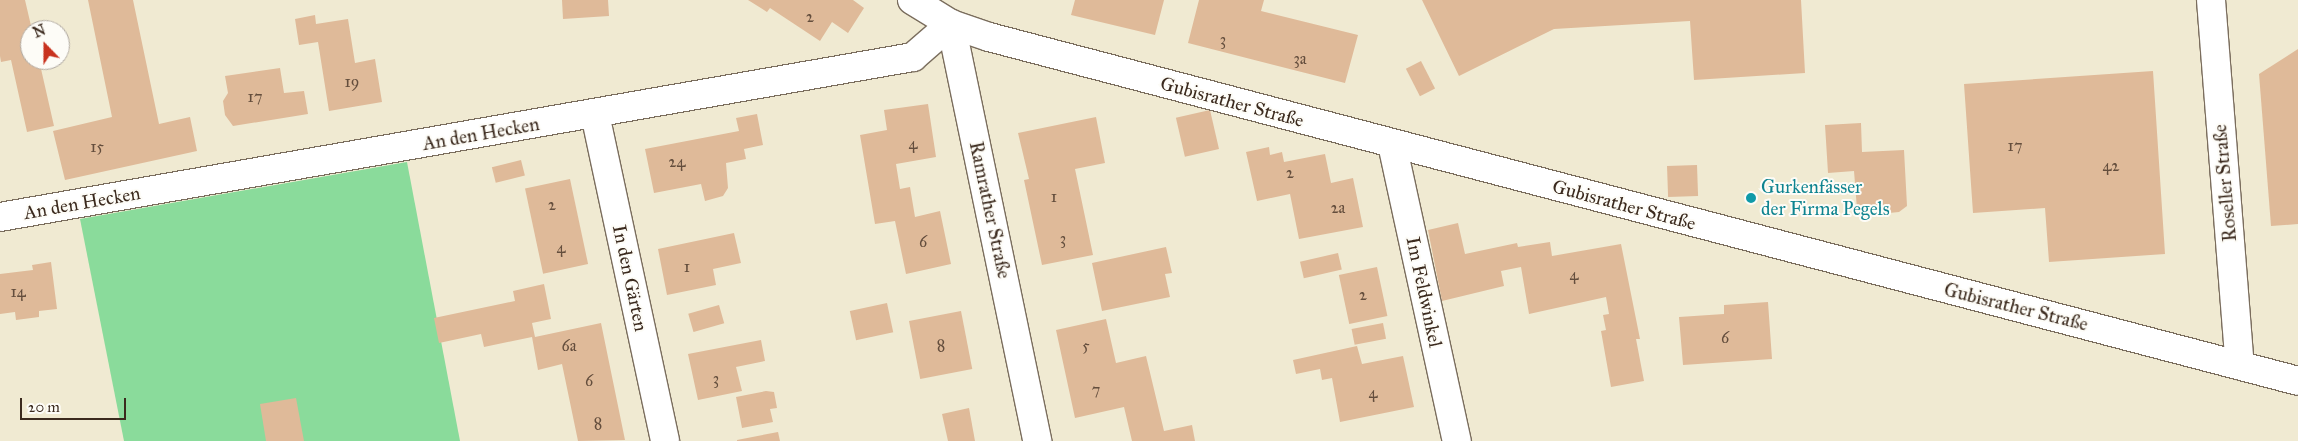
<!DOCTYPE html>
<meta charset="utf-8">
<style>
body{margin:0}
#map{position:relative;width:2298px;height:441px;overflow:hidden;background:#f0ead2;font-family:"IM FELL Great Primer",serif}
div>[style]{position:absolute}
.green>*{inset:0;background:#8adb9b}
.building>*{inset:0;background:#dfba99;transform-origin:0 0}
.roads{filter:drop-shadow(1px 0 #7a6d5d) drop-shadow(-1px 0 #7a6d5d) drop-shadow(0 1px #7a6d5d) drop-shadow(0 -1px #7a6d5d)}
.minor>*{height:28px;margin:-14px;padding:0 14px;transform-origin:14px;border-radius:14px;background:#fff}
.dots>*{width:14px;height:14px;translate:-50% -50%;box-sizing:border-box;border:2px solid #fdfcf7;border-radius:50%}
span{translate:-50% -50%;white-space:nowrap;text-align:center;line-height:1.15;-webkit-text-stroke:4px #fdfcf7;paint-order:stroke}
.number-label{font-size:16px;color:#644e3d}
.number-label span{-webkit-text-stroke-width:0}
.street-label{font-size:19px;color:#3b2a1e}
.culture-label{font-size:19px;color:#0d838f}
.left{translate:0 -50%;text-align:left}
.north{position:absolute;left:20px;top:20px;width:50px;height:50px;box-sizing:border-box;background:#fdfcf7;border:1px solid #afa8a0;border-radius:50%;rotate:338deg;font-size:14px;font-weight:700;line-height:20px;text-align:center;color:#3b2a1e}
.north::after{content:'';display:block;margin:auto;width:18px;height:22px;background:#c8321e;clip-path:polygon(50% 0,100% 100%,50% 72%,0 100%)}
.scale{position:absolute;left:20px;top:398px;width:106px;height:22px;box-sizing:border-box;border:2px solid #3b2a1e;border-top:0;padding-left:6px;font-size:15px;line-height:18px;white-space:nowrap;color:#3b2a1e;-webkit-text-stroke:4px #fdfcf7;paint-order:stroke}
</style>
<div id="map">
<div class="green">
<div style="clip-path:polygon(407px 162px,460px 441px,124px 441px,80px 219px)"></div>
</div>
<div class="building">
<div style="clip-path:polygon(0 0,25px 0,32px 30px,30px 60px,39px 60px,54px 126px,27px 132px,11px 60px,1px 62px,0 56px)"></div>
<div style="clip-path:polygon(88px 0,133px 0,159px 124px,190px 117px,197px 151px,65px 180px,53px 131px,112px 117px)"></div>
<div style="clip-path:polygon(562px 0,608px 0,609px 16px,563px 19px)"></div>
<div style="clip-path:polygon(748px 0,853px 0,864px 8px,848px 33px,832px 22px,820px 41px,770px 8px,767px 12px)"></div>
<div style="clip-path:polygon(1075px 0,1164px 0,1155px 35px,1071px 15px)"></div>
<div style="clip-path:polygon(1199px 0,1264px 0,1261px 11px,1358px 35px,1345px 83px,1188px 43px)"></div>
<div style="clip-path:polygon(1422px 0,1801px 0,1805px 73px,1694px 80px,1690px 21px,1554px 29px,1459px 76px)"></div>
<div style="clip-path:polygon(315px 15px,316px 24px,348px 19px,355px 63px,375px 59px,382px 102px,329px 111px,318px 42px,299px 45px,295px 19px)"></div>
<div style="clip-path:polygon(2298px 49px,2298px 224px,2271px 226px,2259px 74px)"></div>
<div style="left:1421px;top:61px;width:31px;height:17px;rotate:63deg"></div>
<div style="clip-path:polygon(280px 68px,284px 93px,304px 91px,308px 114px,233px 126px,225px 115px,223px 101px,228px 93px,225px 76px)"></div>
<div style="clip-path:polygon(2153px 71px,2165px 254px,2049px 262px,2045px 208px,1973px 213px,1964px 84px)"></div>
<div style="clip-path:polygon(928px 104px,936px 157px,896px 164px,900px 189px,910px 187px,915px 217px,940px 211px,951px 264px,906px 274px,895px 221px,875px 224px,860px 135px,887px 130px,884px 110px)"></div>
<div style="left:1210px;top:110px;width:40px;height:35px;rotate:77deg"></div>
<div style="clip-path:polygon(757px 114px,763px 145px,744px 149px,746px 159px,726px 163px,728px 188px,723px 196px,705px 201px,701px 184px,654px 193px,645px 149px,739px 131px,736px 118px)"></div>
<div style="clip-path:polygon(1096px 117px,1105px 163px,1075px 169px,1093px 255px,1042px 265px,1024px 180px,1029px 179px,1018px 133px)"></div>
<div style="clip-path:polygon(1861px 123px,1862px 152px,1904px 150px,1907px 206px,1899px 212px,1889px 213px,1884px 208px,1857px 209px,1854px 171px,1828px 173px,1825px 125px)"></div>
<div style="clip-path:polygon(1269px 147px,1270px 155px,1282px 152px,1284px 162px,1325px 154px,1331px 183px,1353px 178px,1363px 227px,1299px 239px,1290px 194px,1257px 201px,1246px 152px)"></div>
<div style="left:521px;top:160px;width:16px;height:30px;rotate:76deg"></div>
<div style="left:1697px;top:165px;width:31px;height:30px;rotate:88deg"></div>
<div style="left:570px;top:179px;width:87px;height:46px;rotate:78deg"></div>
<div style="clip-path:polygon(1458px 223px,1465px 254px,1517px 243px,1518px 247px,1550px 242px,1552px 256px,1621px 244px,1640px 339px,1636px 339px,1644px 381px,1611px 387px,1601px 331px,1606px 330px,1603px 315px,1609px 314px,1606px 297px,1529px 314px,1521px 267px,1501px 271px,1504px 286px,1442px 301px,1428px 230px)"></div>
<div style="clip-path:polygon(734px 233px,741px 263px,713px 269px,716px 285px,667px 295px,658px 249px)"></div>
<div style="clip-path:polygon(1166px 247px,1172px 273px,1165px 274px,1170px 297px,1102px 311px,1092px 263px)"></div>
<div style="left:1338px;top:253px;width:17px;height:39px;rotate:77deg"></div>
<div style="clip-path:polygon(51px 262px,57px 309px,39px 311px,39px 317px,16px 320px,15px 312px,0 314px,0 274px,33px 270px,32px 265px)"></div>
<div style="left:1377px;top:267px;width:50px;height:39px;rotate:78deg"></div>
<div style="clip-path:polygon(544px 284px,551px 319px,532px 323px,535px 337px,601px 323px,625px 440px,578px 441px,562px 364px,538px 370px,532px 337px,484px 347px,481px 334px,439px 343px,434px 318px,515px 301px,513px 291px)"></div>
<div style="clip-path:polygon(1768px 302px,1772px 359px,1683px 365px,1679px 317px,1724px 314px,1724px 305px)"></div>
<div style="left:887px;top:303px;width:30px;height:38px;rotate:78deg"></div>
<div style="left:719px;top:305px;width:19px;height:32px;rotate:74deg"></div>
<div style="left:961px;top:311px;width:59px;height:53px;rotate:79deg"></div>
<div style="clip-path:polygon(1106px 319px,1116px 363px,1146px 356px,1164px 431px,1192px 425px,1195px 441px,1132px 441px,1124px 407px,1075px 418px,1056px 330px)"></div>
<div style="left:1383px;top:323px;width:16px;height:32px;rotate:79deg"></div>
<div style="clip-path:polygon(761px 340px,765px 361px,736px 367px,742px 391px,698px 400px,688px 354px)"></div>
<div style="clip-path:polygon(1357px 346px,1362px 364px,1403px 356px,1414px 407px,1340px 422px,1332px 378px,1322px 380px,1320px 369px,1296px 374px,1293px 360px)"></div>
<div style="clip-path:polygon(766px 391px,774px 392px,777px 408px,770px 409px,773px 422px,742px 428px,736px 397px)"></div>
<div style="clip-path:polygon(296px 398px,304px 441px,266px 441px,260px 404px)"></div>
<div style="clip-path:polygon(969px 408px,975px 441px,948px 441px,942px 414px)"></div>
<div style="clip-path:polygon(778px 432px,780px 441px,737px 441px,737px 440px)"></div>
</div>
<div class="roads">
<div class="minor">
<div style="left:912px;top:0;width:46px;rotate:31.6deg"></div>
<div style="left:951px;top:24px;width:40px;rotate:18.9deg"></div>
<div style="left:989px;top:37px;width:1353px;rotate:14.72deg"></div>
<div style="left:2211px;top:0;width:366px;rotate:85.5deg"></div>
<div style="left:951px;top:24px;width:426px;rotate:78.3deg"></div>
<div style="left:595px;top:114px;width:334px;rotate:77.9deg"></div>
<div style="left:1392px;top:144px;width:304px;rotate:77.7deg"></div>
<div style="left:0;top:217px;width:927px;rotate:-9.94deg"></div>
<div style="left:913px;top:57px;width:50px;rotate:-41deg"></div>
</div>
</div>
<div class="dots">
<div style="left:1751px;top:198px;background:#0f9aa8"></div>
</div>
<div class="number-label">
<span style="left:810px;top:17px">2</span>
<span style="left:1223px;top:40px">3</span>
<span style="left:1300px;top:59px">3a</span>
<span style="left:352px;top:82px">19</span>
<span style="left:255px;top:97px">17</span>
<span style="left:913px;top:144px">4</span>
<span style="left:2015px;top:146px">17</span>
<span style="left:97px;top:147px">15</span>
<span style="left:677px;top:162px">24</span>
<span style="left:2111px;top:166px">42</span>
<span style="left:1290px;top:173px">2</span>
<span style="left:1054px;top:197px">1</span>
<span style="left:552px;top:205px">2</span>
<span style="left:1338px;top:208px">2a</span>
<span style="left:1063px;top:239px">3</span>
<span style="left:923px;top:242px">6</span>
<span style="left:561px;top:248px">4</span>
<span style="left:687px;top:267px">1</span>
<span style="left:1574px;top:275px">4</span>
<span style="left:18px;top:292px">14</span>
<span style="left:1363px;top:295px">2</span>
<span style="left:1725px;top:338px">6</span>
<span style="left:569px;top:346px">6a</span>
<span style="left:941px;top:346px">8</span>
<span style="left:1086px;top:346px">5</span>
<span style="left:716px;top:379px">3</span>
<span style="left:589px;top:381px">6</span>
<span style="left:1096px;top:390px">7</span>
<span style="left:1373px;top:393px">4</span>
<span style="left:598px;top:424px">8</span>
</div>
<div class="street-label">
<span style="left:1232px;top:102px;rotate:15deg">Gubisrather Straße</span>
<span style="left:481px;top:134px;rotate:-10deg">An den Hecken</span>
<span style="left:2225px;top:183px;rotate:-95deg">Roseller Straße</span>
<span style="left:82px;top:203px;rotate:-10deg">An den Hecken</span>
<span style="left:1624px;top:205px;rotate:15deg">Gubisrather Straße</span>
<span style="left:990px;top:210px;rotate:78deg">Ramrather Straße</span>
<span style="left:630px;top:278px;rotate:78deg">In den Gärten</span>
<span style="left:1424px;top:292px;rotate:78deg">Im Feldwinkel</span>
<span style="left:2016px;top:307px;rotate:14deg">Gubisrather Straße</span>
</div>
<div class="culture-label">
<span class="left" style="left:1761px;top:198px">Gurkenfässer<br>der Firma Pegels</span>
</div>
<div class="north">N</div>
<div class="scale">20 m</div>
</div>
